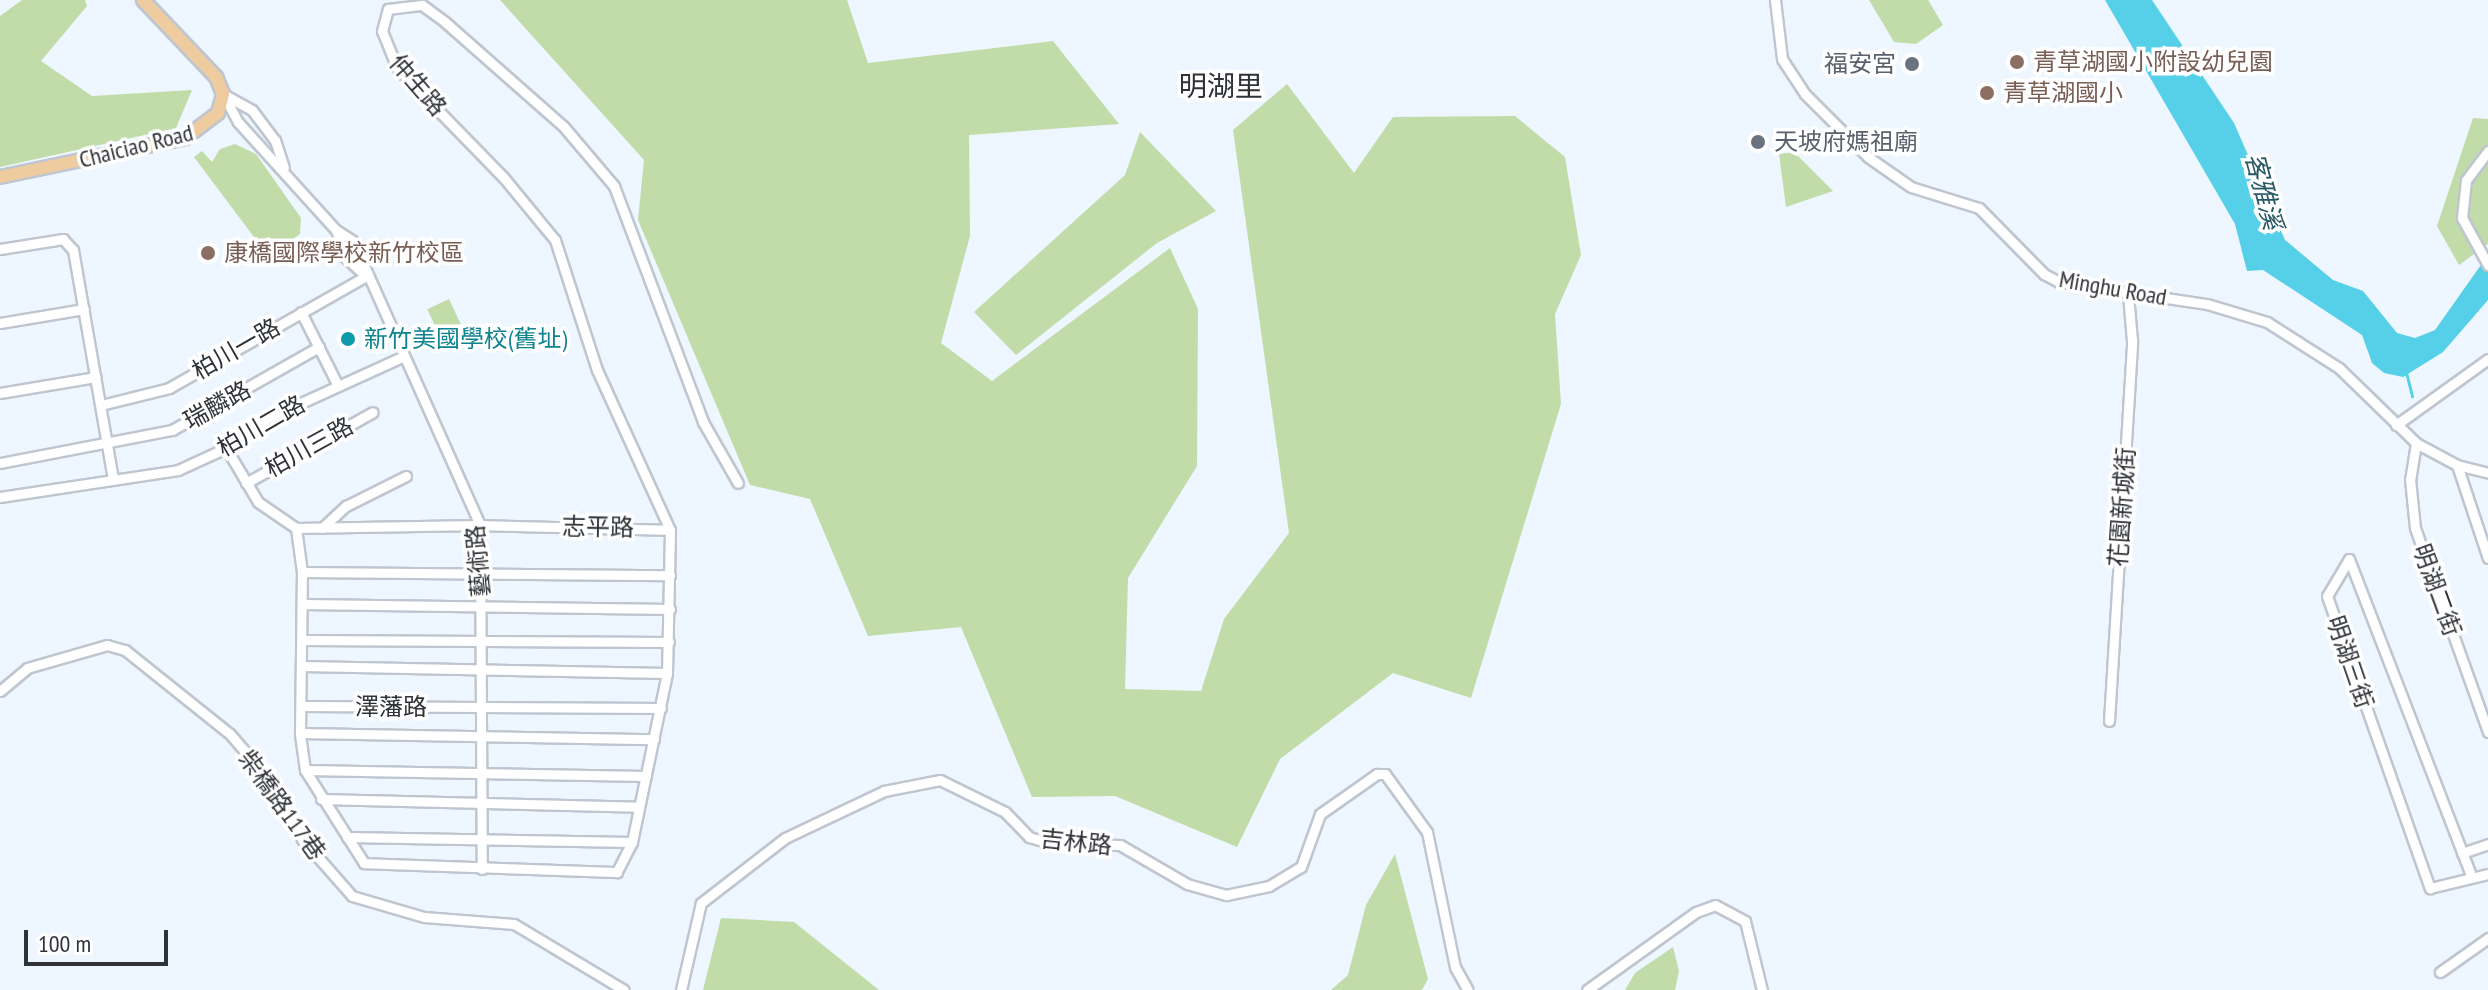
<!DOCTYPE html>
<meta charset="utf-8">
<style>
body{margin:0}
#map{position:relative;width:2488px;height:990px;overflow:hidden;background:#eef6ff;font-family:"PT Sans Narrow","Noto Sans TC",sans-serif}
div>[style]{position:absolute}
.green>*{inset:0;background:#c1dca8;transform-origin:0 0}
.water>*{inset:0;background:#55d0e8}
.stream>*{height:3px;margin:-1.5px;padding:0 1.5px;transform-origin:1.5px;border-radius:1.5px;background:#55d0e8}
.roads{filter:drop-shadow(2px 0 #bfc6cf) drop-shadow(-2px 0 #bfc6cf) drop-shadow(0 2px #bfc6cf) drop-shadow(0 -2px #bfc6cf)}
.minor>*{height:9px;margin:-4.5px;padding:0 4.5px;transform-origin:4.5px;border-radius:4.5px;background:#fff}
.major>*{height:12px;margin:-6px;padding:0 6px;transform-origin:6px;border-radius:6px;background:#eecc9f}
.dots>*{width:22px;height:22px;translate:-50% -50%;box-sizing:border-box;border:4px solid #fff;border-radius:50%}
span{translate:-50% -50%;white-space:nowrap;text-align:center;line-height:1.15;-webkit-text-stroke:7px #fff;paint-order:stroke}
.education-label{font-size:24px;color:#785e54}
.left{translate:0 -50%;text-align:left}
.worship-label{font-size:24px;color:#5b616d}
.right{translate:-100% -50%;text-align:right}
.street-label{font-size:24px;color:#2f3236}
.culture-label{font-size:24px;color:#0d838f}
.water-label{font-size:26px;color:#275a65;font-style:italic}
.quarter-label{font-size:28px;color:#2f3236}
.scale{position:absolute;left:24px;top:930px;width:144px;height:36px;box-sizing:border-box;border:4px solid #2f3236;border-top:0;padding-left:10px;font-size:24px;line-height:28px;white-space:nowrap;color:#2f3236;-webkit-text-stroke:6px #fff;paint-order:stroke}
</style>
<div id="map">
<div class="green">
<div style="clip-path:polygon(22px 0,85px 0,87px 6px,41px 61px,92px 96px,192px 90px,176px 128px,0 167px,0 16px)"></div>
<div style="clip-path:polygon(500px 0,847px 0,868px 63px,1053px 41px,1119px 124px,969px 135px,970px 236px,941px 343px,992px 381px,1170px 248px,1198px 309px,1197px 466px,1128px 578px,1125px 689px,1201px 691px,1224px 619px,1289px 533px,1233px 130px,1287px 84px,1354px 173px,1393px 117px,1515px 116px,1565px 157px,1581px 255px,1555px 314px,1561px 404px,1471px 698px,1393px 673px,1280px 759px,1237px 847px,1115px 796px,1032px 797px,961px 627px,868px 636px,810px 499px,750px 485px,638px 220px,644px 160px)"></div>
<div style="clip-path:polygon(1869px 0,1928px 0,1943px 25px,1916px 44px,1894px 42px)"></div>
<div style="clip-path:polygon(2473px 118px,2488px 119px,2488px 244px,2459px 265px,2437px 226px)"></div>
<div style="clip-path:polygon(1140px 132px,1216px 211px,1157px 243px,1016px 355px,974px 312px,1125px 175px)"></div>
<div style="clip-path:polygon(235px 144px,256px 154px,301px 218px,300px 234px,279px 249px,284px 259px,275px 265px,194px 157px,202px 151px,212px 162px,220px 149px)"></div>
<div style="clip-path:polygon(1794px 152px,1833px 191px,1786px 207px,1779px 154px)"></div>
<div style="left:449px;top:299px;width:43px;height:24px;rotate:65deg"></div>
<div style="clip-path:polygon(1395px 854px,1428px 979px,1422px 990px,1331px 990px,1348px 975px,1366px 905px)"></div>
<div style="clip-path:polygon(721px 918px,794px 922px,879px 990px,703px 990px)"></div>
<div style="clip-path:polygon(1673px 947px,1679px 971px,1675px 990px,1625px 990px,1635px 973px)"></div>
</div>
<div class="water">
<div style="clip-path:polygon(2105px 0,2152px 0,2234px 123px,2285px 240px,2333px 280px,2363px 291px,2397px 333px,2415px 338px,2435px 330px,2488px 255px,2488px 300px,2443px 352px,2403px 377px,2384px 373px,2372px 363px,2362px 335px,2263px 270px,2247px 271px,2235px 224px)"></div>
</div>
<div class="stream">
<div style="left:2406px;top:372px;width:25px;rotate:76deg"></div>
</div>
<div class="roads">
<div class="minor">
<div style="left:1775px;top:0;width:59px;rotate:83.2deg"></div>
<div style="left:1782px;top:59px;width:42px;rotate:56.7deg"></div>
<div style="left:1805px;top:94px;width:89px;rotate:45deg"></div>
<div style="left:1868px;top:157px;width:52px;rotate:34.9deg"></div>
<div style="left:1911px;top:187px;width:71px;rotate:17.2deg"></div>
<div style="left:1979px;top:208px;width:93px;rotate:45.4deg"></div>
<div style="left:2044px;top:274px;width:17px;rotate:28deg"></div>
<div style="left:2059px;top:282px;width:150px;rotate:8.5deg"></div>
<div style="left:2207px;top:304px;width:63px;rotate:16.7deg"></div>
<div style="left:2267px;top:322px;width:85px;rotate:32.6deg"></div>
<div style="left:2339px;top:368px;width:107px;rotate:44.2deg"></div>
<div style="left:2416px;top:443px;width:47px;rotate:28.2deg"></div>
<div style="left:2457px;top:465px;width:32px;rotate:14deg"></div>
<div style="left:223px;top:94px;width:32px;rotate:62deg"></div>
<div style="left:238px;top:122px;width:146px;rotate:47.8deg"></div>
<div style="left:336px;top:230px;width:20px;rotate:33deg"></div>
<div style="left:353px;top:241px;width:311px;rotate:65.9deg"></div>
<div style="left:480px;top:525px;width:344px;rotate:89.7deg"></div>
<div style="left:223px;top:94px;width:33px;rotate:29deg"></div>
<div style="left:252px;top:110px;width:38px;rotate:53deg"></div>
<div style="left:275px;top:140px;width:29px;rotate:72deg"></div>
<div style="left:2488px;top:151px;width:36px;rotate:127deg"></div>
<div style="left:2466px;top:180px;width:38px;rotate:96deg"></div>
<div style="left:2462px;top:218px;width:54px;rotate:61deg"></div>
<div style="left:336px;top:230px;width:30px;rotate:70deg"></div>
<div style="left:346px;top:258px;width:27px;rotate:42deg"></div>
<div style="left:0;top:249px;width:64px;rotate:-9deg"></div>
<div style="left:63px;top:239px;width:15px;rotate:48deg"></div>
<div style="left:73px;top:250px;width:232px;rotate:80.1deg"></div>
<div style="left:301px;top:312px;width:80px;rotate:63.4deg"></div>
<div style="left:0;top:323px;width:85px;rotate:-9.5deg"></div>
<div style="left:0;top:393px;width:97px;rotate:-9.5deg"></div>
<div style="left:101px;top:405px;width:70px;rotate:-14deg"></div>
<div style="left:169px;top:388px;width:227px;rotate:-29.6deg"></div>
<div style="left:2396px;top:425px;width:113px;rotate:-35.7deg"></div>
<div style="left:2416px;top:443px;width:36px;rotate:99deg"></div>
<div style="left:2410px;top:479px;width:49px;rotate:84.2deg"></div>
<div style="left:2415px;top:528px;width:217px;rotate:70.3deg"></div>
<div style="left:226px;top:448px;width:63px;rotate:59.3deg"></div>
<div style="left:258px;top:502px;width:46px;rotate:34.4deg"></div>
<div style="left:0;top:463px;width:175px;rotate:-10.9deg"></div>
<div style="left:172px;top:430px;width:169px;rotate:-29.5deg"></div>
<div style="left:2457px;top:465px;width:98px;rotate:71.6deg"></div>
<div style="left:246px;top:483px;width:145px;rotate:-29.2deg"></div>
<div style="left:0;top:497px;width:180px;rotate:-8.6deg"></div>
<div style="left:178px;top:470px;width:53px;rotate:-24.6deg"></div>
<div style="left:226px;top:448px;width:52px;rotate:-35.5deg"></div>
<div style="left:268px;top:418px;width:149px;rotate:-24.5deg"></div>
<div style="left:480px;top:525px;width:190px;rotate:1.5deg"></div>
<div style="left:670px;top:530px;width:143px;rotate:91.2deg"></div>
<div style="left:667px;top:673px;width:173px;rotate:101.7deg"></div>
<div style="left:632px;top:842px;width:34px;rotate:117deg"></div>
<div style="left:617px;top:872px;width:253px;rotate:-178deg"></div>
<div style="left:364px;top:863px;width:110px;rotate:-122.4deg"></div>
<div style="left:305px;top:770px;width:37px;rotate:-98deg"></div>
<div style="left:300px;top:733px;width:161px;rotate:-89.3deg"></div>
<div style="left:302px;top:572px;width:44px;rotate:-97.8deg"></div>
<div style="left:296px;top:528px;width:184px;rotate:-0.9deg"></div>
<div style="left:322px;top:528px;width:33px;rotate:-43deg"></div>
<div style="left:346px;top:506px;width:67px;rotate:-26.6deg"></div>
<div style="left:670px;top:530px;width:176px;rotate:-114.5deg"></div>
<div style="left:597px;top:370px;width:137px;rotate:-107.9deg"></div>
<div style="left:555px;top:240px;width:82px;rotate:-129.5deg"></div>
<div style="left:503px;top:177px;width:152px;rotate:-134.2deg"></div>
<div style="left:397px;top:68px;width:40px;rotate:-112deg"></div>
<div style="left:382px;top:31px;width:23px;rotate:-75deg"></div>
<div style="left:388px;top:9px;width:34px;rotate:-7deg"></div>
<div style="left:422px;top:5px;width:29px;rotate:36deg"></div>
<div style="left:445px;top:22px;width:159px;rotate:41.4deg"></div>
<div style="left:564px;top:127px;width:77px;rotate:49.7deg"></div>
<div style="left:614px;top:186px;width:252px;rotate:69.3deg"></div>
<div style="left:703px;top:422px;width:70px;rotate:60.2deg"></div>
<div style="left:2349px;top:559px;width:43px;rotate:120.7deg"></div>
<div style="left:2327px;top:596px;width:310px;rotate:70.6deg"></div>
<div style="left:2430px;top:888px;width:60px;rotate:-13.6deg"></div>
<div style="left:2349px;top:559px;width:341px;rotate:68.9deg"></div>
<div style="left:302px;top:572px;width:368px;rotate:0.5deg"></div>
<div style="left:303px;top:604px;width:367px;rotate:0.8deg"></div>
<div style="left:303px;top:640px;width:366px;rotate:0.3deg"></div>
<div style="left:302px;top:666px;width:365px;rotate:1.1deg"></div>
<div style="left:0;top:691px;width:35px;rotate:-40deg"></div>
<div style="left:27px;top:668px;width:83px;rotate:-16deg"></div>
<div style="left:107px;top:645px;width:19px;rotate:16deg"></div>
<div style="left:125px;top:650px;width:134px;rotate:38.7deg"></div>
<div style="left:230px;top:734px;width:65px;rotate:49.4deg"></div>
<div style="left:272px;top:783px;width:64px;rotate:61.8deg"></div>
<div style="left:302px;top:839px;width:76px;rotate:48.7deg"></div>
<div style="left:352px;top:896px;width:75px;rotate:16.3deg"></div>
<div style="left:424px;top:917px;width:90px;rotate:4.4deg"></div>
<div style="left:514px;top:924px;width:128px;rotate:31deg"></div>
<div style="left:301px;top:706px;width:360px;rotate:0.3deg"></div>
<div style="left:2109px;top:721px;width:381px;rotate:-86.5deg"></div>
<div style="left:2132px;top:341px;width:47px;rotate:-94.9deg"></div>
<div style="left:300px;top:733px;width:354px;rotate:1deg"></div>
<div style="left:305px;top:770px;width:341px;rotate:1deg"></div>
<div style="left:321px;top:799px;width:318px;rotate:1.4deg"></div>
<div style="left:347px;top:837px;width:285px;rotate:1deg"></div>
<div style="left:2462px;top:853px;width:28px;rotate:-19deg"></div>
<div style="left:2440px;top:972px;width:59px;rotate:-35.3deg"></div>
<div style="left:681px;top:990px;width:89px;rotate:-77.1deg"></div>
<div style="left:701px;top:903px;width:106px;rotate:-37.7deg"></div>
<div style="left:785px;top:838px;width:110px;rotate:-25.4deg"></div>
<div style="left:884px;top:791px;width:57px;rotate:-11.1deg"></div>
<div style="left:940px;top:780px;width:72px;rotate:26.2deg"></div>
<div style="left:1005px;top:812px;width:35px;rotate:46deg"></div>
<div style="left:1029px;top:837px;width:22px;rotate:16deg"></div>
<div style="left:1050px;top:843px;width:70px;rotate:1.6deg"></div>
<div style="left:1120px;top:845px;width:78px;rotate:30.2deg"></div>
<div style="left:1187px;top:884px;width:41px;rotate:15.8deg"></div>
<div style="left:1226px;top:895px;width:44px;rotate:-11.8deg"></div>
<div style="left:1269px;top:886px;width:37px;rotate:-31deg"></div>
<div style="left:1301px;top:867px;width:56px;rotate:-70.3deg"></div>
<div style="left:1320px;top:814px;width:70px;rotate:-35.1deg"></div>
<div style="left:1377px;top:774px;width:8px"></div>
<div style="left:1385px;top:774px;width:72px;rotate:54.1deg"></div>
<div style="left:1427px;top:832px;width:138px;rotate:78.3deg"></div>
<div style="left:1455px;top:967px;width:26px;rotate:61deg"></div>
<div style="left:1587px;top:990px;width:134px;rotate:-35.6deg"></div>
<div style="left:1696px;top:912px;width:20px;rotate:-20deg"></div>
<div style="left:1715px;top:905px;width:34px;rotate:28deg"></div>
<div style="left:1745px;top:921px;width:71px;rotate:76.2deg"></div>
</div>
<div class="major">
<div style="left:0;top:177px;width:189px;rotate:-11.9deg"></div>
<div style="left:185px;top:138px;width:41px;rotate:-37.1deg"></div>
<div style="left:218px;top:113px;width:20px;rotate:-75deg"></div>
<div style="left:223px;top:94px;width:18px;rotate:-112deg"></div>
<div style="left:216px;top:77px;width:106px;rotate:-133.5deg"></div>
</div>
</div>
<div class="dots">
<div style="left:2017px;top:62px;background:#8d6e63"></div>
<div style="left:1912px;top:64px;background:#6b7280"></div>
<div style="left:1987px;top:93px;background:#8d6e63"></div>
<div style="left:1758px;top:142px;background:#6b7280"></div>
<div style="left:208px;top:253px;background:#8d6e63"></div>
<div style="left:348px;top:339px;background:#0f9aa8"></div>
</div>
<div class="education-label">
<span class="left" style="left:2033px;top:62px">青草湖國小附設幼兒園</span>
<span class="left" style="left:2003px;top:93px">青草湖國小</span>
<span class="left" style="left:224px;top:253px">康橋國際學校新竹校區</span>
</div>
<div class="worship-label">
<span class="right" style="left:1896px;top:64px">福安宮</span>
<span class="left" style="left:1774px;top:142px">天坡府媽祖廟</span>
</div>
<div class="street-label">
<span style="left:418px;top:85px;rotate:49deg">仲生路</span>
<span style="left:136px;top:146px;rotate:-14deg">Chaiciao Road</span>
<span style="left:2113px;top:288px;rotate:10deg">Minghu Road</span>
<span style="left:236px;top:349px;rotate:-30deg">柏川一路</span>
<span style="left:217px;top:405px;rotate:-29deg">瑞麟路</span>
<span style="left:261px;top:426px;rotate:-30deg">柏川二路</span>
<span style="left:309px;top:447px;rotate:-29deg">柏川三路</span>
<span style="left:2122px;top:507px;rotate:-86deg">花園新城街</span>
<span style="left:598px;top:527px;rotate:1deg">志平路</span>
<span style="left:478px;top:561px;rotate:-95deg">藝術路</span>
<span style="left:2437px;top:590px;rotate:70deg">明湖二街</span>
<span style="left:2350px;top:662px;rotate:71deg">明湖三街</span>
<span style="left:391px;top:707px">澤藩路</span>
<span style="left:282px;top:805px;rotate:54deg">柴橋路117巷</span>
<span style="left:1076px;top:842px;rotate:6deg">吉林路</span>
</div>
<div class="culture-label">
<span class="left" style="left:364px;top:339px">新竹美國學校(舊址)</span>
</div>
<div class="water-label">
<span style="left:2264px;top:191px;rotate:75deg">客雅溪</span>
</div>
<div class="quarter-label">
<span style="left:1221px;top:86px">明湖里</span>
</div>
<div class="scale">100 m</div>
</div>
